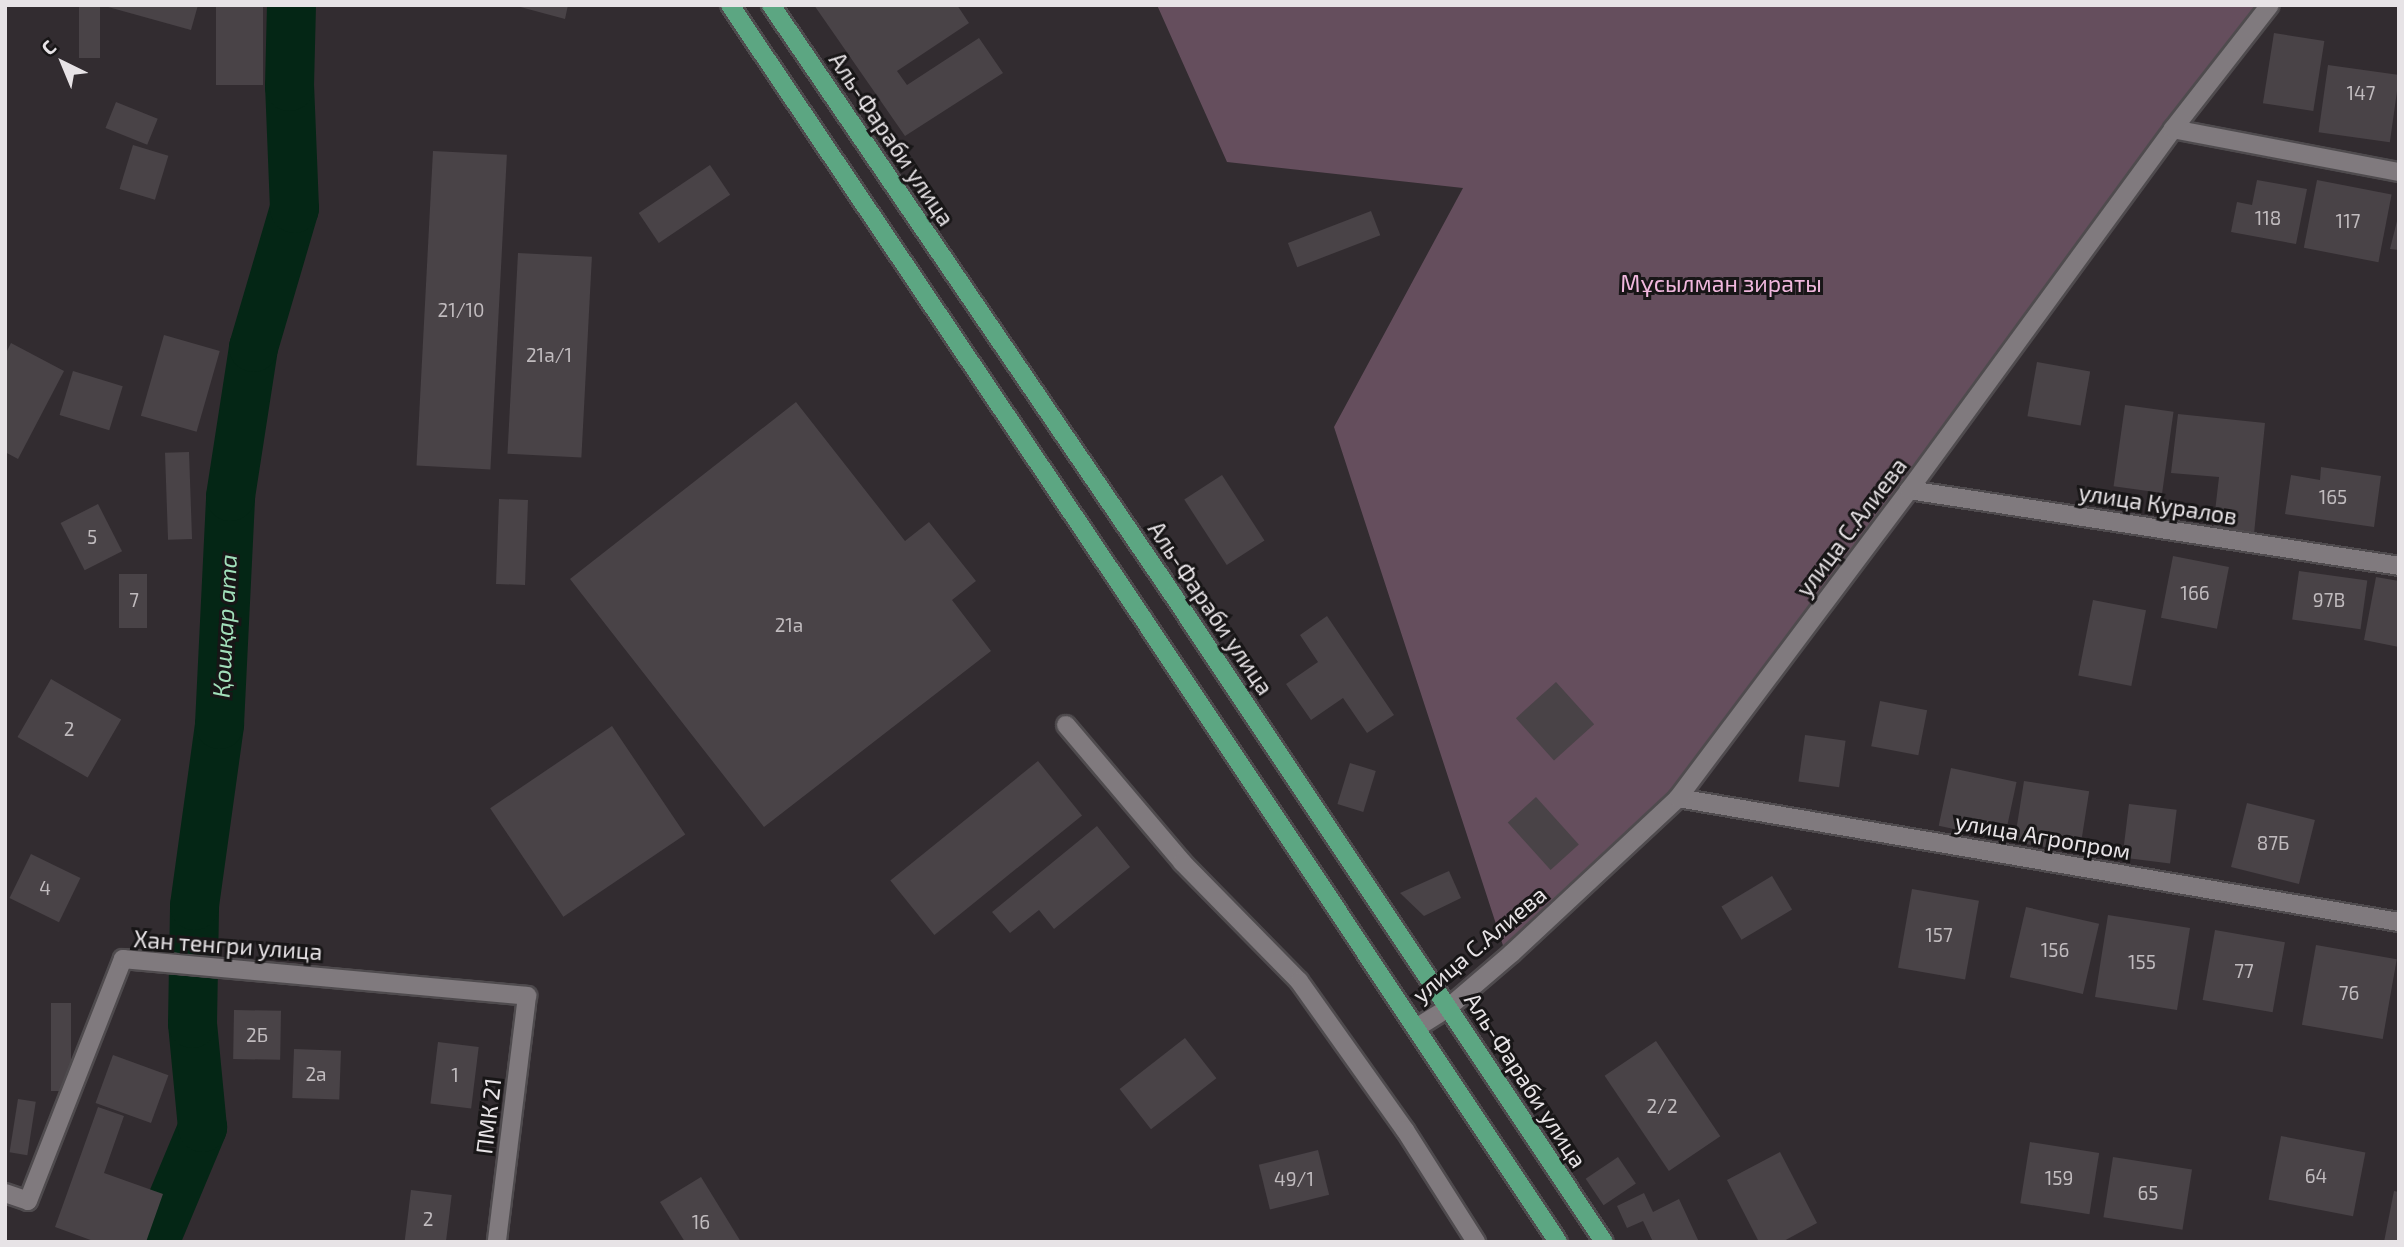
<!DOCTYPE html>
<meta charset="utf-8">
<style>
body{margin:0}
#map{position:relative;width:2404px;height:1247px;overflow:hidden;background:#322c30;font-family:"Exo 2",sans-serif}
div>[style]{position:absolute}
.green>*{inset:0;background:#654e5d}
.river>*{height:49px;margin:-24.5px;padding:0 24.5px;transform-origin:24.5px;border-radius:24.5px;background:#042615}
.building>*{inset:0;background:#494347;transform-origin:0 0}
.roads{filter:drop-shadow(2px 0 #4f4b4e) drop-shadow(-2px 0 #4f4b4e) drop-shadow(0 2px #4f4b4e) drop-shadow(0 -2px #4f4b4e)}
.street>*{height:18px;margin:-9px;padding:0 9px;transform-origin:9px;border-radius:9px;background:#807a7e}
.primary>*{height:18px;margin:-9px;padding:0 9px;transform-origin:9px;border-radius:9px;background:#5ca682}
span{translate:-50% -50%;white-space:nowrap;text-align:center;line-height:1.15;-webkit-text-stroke:6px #181617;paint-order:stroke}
.number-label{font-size:19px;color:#c0bbbe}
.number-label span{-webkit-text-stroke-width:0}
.street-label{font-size:23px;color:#e7e3e6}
.park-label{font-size:23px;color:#f0b7dd}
.water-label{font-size:24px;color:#a1dfba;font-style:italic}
.frame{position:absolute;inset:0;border:7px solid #e7e3e6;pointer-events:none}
.north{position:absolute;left:28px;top:28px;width:70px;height:70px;-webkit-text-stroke:5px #181617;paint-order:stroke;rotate:317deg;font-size:19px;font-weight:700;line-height:28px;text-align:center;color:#e7e3e6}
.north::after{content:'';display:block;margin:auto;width:24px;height:32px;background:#e7e3e6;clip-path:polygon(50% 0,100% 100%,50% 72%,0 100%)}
</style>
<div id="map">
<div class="green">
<div style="clip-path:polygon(1157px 5px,2270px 5px,1678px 798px,1510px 967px,1334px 427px,1463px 188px,1227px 162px)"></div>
</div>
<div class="river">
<div style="left:154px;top:1242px;width:125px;rotate:-67.3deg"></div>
<div style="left:202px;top:1127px;width:104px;rotate:-95.5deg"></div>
<div style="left:192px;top:1023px;width:118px;rotate:-89deg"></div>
<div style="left:194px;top:905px;width:183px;rotate:-82.1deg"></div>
<div style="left:219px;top:724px;width:228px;rotate:-87.2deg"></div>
<div style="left:230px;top:496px;width:151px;rotate:-81.2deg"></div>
<div style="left:253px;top:347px;width:145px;rotate:-73.6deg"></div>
<div style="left:294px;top:208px;width:122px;rotate:-92.3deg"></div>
<div style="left:289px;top:86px;width:81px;rotate:-88.6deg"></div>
</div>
<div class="building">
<div style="left:79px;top:5px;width:21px;height:53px"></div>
<div style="clip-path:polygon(101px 5px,198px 5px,191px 30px)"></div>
<div style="left:216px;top:5px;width:47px;height:80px"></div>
<div style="clip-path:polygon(513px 5px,568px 5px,565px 19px)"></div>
<div style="clip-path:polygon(814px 5px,957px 5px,969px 23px,897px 71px,907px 85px,979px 38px,1003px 73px,905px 136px)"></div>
<div style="left:2274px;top:33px;width:51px;height:71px;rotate:9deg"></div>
<div style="left:2328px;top:65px;width:72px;height:68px;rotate:8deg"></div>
<div style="left:116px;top:102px;width:45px;height:28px;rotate:22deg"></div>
<div style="left:133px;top:145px;width:37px;height:46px;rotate:17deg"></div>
<div style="left:433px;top:151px;width:74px;height:315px;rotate:3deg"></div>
<div style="left:710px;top:165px;width:36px;height:86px;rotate:56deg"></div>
<div style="clip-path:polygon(2257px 180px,2307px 189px,2296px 244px,2231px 232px,2237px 202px,2252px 205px)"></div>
<div style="left:2317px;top:180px;width:76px;height:69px;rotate:11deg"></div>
<div style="left:1371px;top:211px;width:26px;height:89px;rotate:69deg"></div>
<div style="clip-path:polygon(2399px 213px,2399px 250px,2390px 249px)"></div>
<div style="left:518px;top:253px;width:74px;height:201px;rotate:3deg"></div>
<div style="left:164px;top:335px;width:58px;height:84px;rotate:16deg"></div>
<div style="clip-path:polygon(11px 343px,64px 371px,18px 459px,5px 452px,5px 355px)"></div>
<div style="left:2037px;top:362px;width:54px;height:55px;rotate:10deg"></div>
<div style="left:73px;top:371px;width:52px;height:46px;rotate:17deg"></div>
<div style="clip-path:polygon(796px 402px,905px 541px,929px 522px,976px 581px,952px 600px,991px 651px,764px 827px,570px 579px)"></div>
<div style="left:2125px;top:405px;width:49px;height:82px;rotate:8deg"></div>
<div style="clip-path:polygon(2178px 414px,2265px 423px,2254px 534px,2213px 529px,2219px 477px,2171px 473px)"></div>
<div style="left:189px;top:452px;width:87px;height:24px;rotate:88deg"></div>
<div style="clip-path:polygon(2321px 467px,2381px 476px,2374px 527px,2285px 514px,2291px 475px,2320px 480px)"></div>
<div style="left:1222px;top:475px;width:78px;height:45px;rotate:57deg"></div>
<div style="left:499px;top:499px;width:29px;height:85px;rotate:2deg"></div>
<div style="left:98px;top:504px;width:53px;height:42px;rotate:63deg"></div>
<div style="left:2173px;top:556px;width:57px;height:63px;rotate:11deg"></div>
<div style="left:2299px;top:571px;width:69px;height:49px;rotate:8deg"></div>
<div style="left:119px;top:574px;width:28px;height:54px"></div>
<div style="clip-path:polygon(2376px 577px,2399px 581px,2399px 647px,2364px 640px)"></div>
<div style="left:2093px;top:600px;width:54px;height:77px;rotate:11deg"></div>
<div style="clip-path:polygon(1327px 616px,1394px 715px,1367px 733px,1343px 698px,1311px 720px,1286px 684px,1318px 662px,1300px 635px)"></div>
<div style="left:51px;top:679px;width:81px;height:67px;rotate:30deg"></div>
<div style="left:1556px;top:682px;width:57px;height:54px;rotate:48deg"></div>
<div style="left:1880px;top:701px;width:48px;height:46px;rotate:11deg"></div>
<div style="left:612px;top:726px;width:131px;height:147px;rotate:56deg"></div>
<div style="left:1805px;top:735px;width:41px;height:47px;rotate:8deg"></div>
<div style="left:1038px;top:761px;width:70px;height:190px;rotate:51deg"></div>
<div style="left:1350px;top:763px;width:27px;height:43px;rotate:17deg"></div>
<div style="left:1951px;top:768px;width:67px;height:59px;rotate:12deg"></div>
<div style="left:2024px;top:781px;width:66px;height:62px;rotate:9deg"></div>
<div style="left:1536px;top:797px;width:64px;height:38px;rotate:48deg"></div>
<div style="left:2247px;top:803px;width:70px;height:66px;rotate:14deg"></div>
<div style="left:2129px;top:804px;width:48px;height:54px;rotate:7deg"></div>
<div style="clip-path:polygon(1097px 826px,1130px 867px,1054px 929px,1039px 910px,1010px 933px,992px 912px)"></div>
<div style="left:31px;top:854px;width:55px;height:49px;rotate:26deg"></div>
<div style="clip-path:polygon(1449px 871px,1461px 898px,1424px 916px,1400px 893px)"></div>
<div style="left:1772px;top:876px;width:39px;height:59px;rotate:59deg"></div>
<div style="left:1912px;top:889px;width:68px;height:80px;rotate:10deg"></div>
<div style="left:2026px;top:907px;width:75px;height:72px;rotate:13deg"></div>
<div style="left:2108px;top:915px;width:83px;height:83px;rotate:9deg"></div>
<div style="left:2215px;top:930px;width:71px;height:71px;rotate:10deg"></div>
<div style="left:2316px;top:945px;width:82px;height:81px;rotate:10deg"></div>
<div style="left:51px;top:1003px;width:20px;height:88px"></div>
<div style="left:234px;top:1010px;width:47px;height:49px;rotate:1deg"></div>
<div style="left:1185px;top:1038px;width:51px;height:83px;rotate:52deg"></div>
<div style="left:1656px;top:1041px;width:115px;height:62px;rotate:56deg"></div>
<div style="left:438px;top:1042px;width:41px;height:62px;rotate:7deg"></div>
<div style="left:294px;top:1049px;width:47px;height:49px;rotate:2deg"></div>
<div style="left:113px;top:1055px;width:59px;height:51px;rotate:20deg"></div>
<div style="left:18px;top:1099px;width:18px;height:54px;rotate:9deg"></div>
<div style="clip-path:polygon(98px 1107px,124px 1116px,104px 1173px,163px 1194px,146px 1242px,96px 1242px,55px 1227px)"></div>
<div style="left:2281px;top:1136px;width:86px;height:65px;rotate:11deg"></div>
<div style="left:2030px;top:1142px;width:70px;height:62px;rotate:9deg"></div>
<div style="left:1318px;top:1150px;width:46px;height:61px;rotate:76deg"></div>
<div style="clip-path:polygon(1780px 1152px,1817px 1223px,1782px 1242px,1759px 1242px,1727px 1180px)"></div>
<div style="left:1618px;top:1157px;width:32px;height:39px;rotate:56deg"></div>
<div style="left:2113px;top:1157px;width:80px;height:61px;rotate:9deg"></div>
<div style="clip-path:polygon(701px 1177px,741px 1242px,685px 1242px,660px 1202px)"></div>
<div style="left:411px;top:1190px;width:41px;height:52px;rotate:7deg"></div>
<div style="clip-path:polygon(2394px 1191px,2399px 1192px,2399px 1242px,2384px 1242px)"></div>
<div style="clip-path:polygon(1644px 1193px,1653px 1212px,1679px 1199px,1699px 1242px,1653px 1242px,1643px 1221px,1627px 1228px,1617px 1206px)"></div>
</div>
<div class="roads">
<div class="street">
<div style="left:2173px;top:129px;width:230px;rotate:10.8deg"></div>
<div style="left:1909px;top:490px;width:496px;rotate:8.8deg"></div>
<div style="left:1066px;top:725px;width:180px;rotate:49.7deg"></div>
<div style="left:1182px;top:862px;width:167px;rotate:45.5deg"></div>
<div style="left:1299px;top:981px;width:183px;rotate:54.6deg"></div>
<div style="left:1405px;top:1130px;width:133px;rotate:57.6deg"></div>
<div style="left:1678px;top:798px;width:732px;rotate:9.76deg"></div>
<div style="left:1416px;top:1028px;width:39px;rotate:-32deg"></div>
<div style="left:1449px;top:1007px;width:83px;rotate:-40.6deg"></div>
<div style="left:1512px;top:953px;width:227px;rotate:-43deg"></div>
<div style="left:1678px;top:798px;width:385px;rotate:-53.1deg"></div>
<div style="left:1909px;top:490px;width:447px;rotate:-53.8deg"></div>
<div style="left:2173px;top:129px;width:157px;rotate:-52deg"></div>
<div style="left:5px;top:1193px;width:24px;rotate:19deg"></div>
<div style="left:28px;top:1201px;width:260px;rotate:-68.6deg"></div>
<div style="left:123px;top:959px;width:406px;rotate:5.2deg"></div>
<div style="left:527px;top:996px;width:248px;rotate:97deg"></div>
</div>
<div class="primary">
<div style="left:730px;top:5px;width:738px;rotate:56.05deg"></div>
<div style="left:1142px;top:617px;width:751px;rotate:56.35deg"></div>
<div style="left:771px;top:5px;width:714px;rotate:55.73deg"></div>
<div style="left:1173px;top:595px;width:777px;rotate:56.33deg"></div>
</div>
</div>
<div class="number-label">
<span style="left:2361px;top:93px">147</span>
<span style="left:2268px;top:218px">118</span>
<span style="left:2348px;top:221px">117</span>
<span style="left:461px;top:310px">21/10</span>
<span style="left:549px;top:355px">21а/1</span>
<span style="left:2333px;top:497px">165</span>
<span style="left:92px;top:537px">5</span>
<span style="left:2195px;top:593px">166</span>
<span style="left:134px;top:600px">7</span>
<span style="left:2329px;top:600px">97В</span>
<span style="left:789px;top:625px">21а</span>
<span style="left:69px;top:729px">2</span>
<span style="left:2273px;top:843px">87Б</span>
<span style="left:45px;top:888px">4</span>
<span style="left:1939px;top:935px">157</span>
<span style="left:2055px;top:950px">156</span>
<span style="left:2142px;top:962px">155</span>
<span style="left:2244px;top:971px">77</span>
<span style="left:2349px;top:993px">76</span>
<span style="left:257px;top:1035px">2Б</span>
<span style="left:316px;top:1074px">2а</span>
<span style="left:455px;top:1075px">1</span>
<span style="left:1662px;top:1106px">2/2</span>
<span style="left:2316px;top:1176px">64</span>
<span style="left:2059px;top:1178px">159</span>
<span style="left:1294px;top:1179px">49/1</span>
<span style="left:2148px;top:1193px">65</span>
<span style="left:428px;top:1219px">2</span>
<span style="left:701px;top:1222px">16</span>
</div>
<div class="street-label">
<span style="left:892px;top:139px;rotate:56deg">Аль-Фараби улица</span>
<span style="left:2158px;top:504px;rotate:9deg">улица Куралов</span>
<span style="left:1851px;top:527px;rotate:-53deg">улица С.Алиева</span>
<span style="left:1211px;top:608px;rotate:56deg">Аль-Фараби улица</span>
<span style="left:2043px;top:836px;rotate:10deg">улица Агропром</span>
<span style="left:1479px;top:944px;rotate:-40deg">улица С.Алиева</span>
<span style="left:228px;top:945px;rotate:4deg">Хан тенгри улица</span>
<span style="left:1526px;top:1080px;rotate:57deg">Аль-Фараби улица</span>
<span style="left:488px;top:1116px;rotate:-83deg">ПМК 21</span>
</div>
<div class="park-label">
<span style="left:1721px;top:283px">Мұсылман зираты</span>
</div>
<div class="water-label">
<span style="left:224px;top:626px;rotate:-87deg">Қошқар ата</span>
</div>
<div class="frame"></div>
<div class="north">С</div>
</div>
